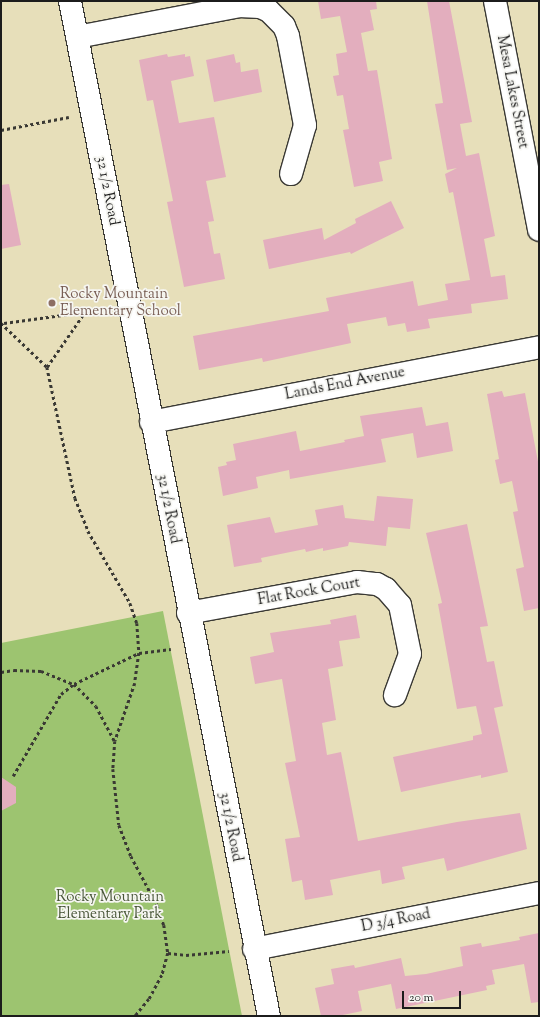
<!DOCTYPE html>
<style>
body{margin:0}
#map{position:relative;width:540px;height:1017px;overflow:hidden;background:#e7dfba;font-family:"Sorts Mill Goudy",serif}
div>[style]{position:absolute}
.green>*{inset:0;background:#9dc470}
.building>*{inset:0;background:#e3aebe}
.path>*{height:2.5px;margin-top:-1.25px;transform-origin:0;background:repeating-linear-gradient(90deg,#3a3934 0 3px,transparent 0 6px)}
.roads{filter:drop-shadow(1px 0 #3a3934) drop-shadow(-1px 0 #3a3934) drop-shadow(0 1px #3a3934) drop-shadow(0 -1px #3a3934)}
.minor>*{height:22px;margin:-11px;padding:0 11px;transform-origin:11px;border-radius:11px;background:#fff}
.tertiary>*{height:22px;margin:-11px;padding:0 11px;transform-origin:11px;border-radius:11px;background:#fff}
.dots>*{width:11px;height:11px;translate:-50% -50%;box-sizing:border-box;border:2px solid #f6f6f2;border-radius:50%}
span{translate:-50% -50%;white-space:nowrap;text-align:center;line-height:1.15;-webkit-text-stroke:3.5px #f6f6f2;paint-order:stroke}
.street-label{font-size:15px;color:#1c1c1c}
.education-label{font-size:15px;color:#785e54}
.left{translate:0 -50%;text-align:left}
.park-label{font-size:15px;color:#495739}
.frame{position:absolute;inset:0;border:2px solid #1c1c1c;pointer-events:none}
.scale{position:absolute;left:402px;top:991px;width:59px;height:18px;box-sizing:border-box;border:2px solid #1c1c1c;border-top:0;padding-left:5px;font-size:12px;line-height:14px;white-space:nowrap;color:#1c1c1c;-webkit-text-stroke:3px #f6f6f2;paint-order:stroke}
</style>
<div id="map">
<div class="green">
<div style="clip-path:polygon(163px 611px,242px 1016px,1px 1016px,1px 643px)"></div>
</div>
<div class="building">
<div style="clip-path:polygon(318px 1px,376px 1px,377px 9px,370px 10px,374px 30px,361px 33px,368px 71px,377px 70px,392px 159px,379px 162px,383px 181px,354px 187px,343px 130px,349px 129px,343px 95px,337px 96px,333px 76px,339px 75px,336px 54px,347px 52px,340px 16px,321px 19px)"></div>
<div style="clip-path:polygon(427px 1px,449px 1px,472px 122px,460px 124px,466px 156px,479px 153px,495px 236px,484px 239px,491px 277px,505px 275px,508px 299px,471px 304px,472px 313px,428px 319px,430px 328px,407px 332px,405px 323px,388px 326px,386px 317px,347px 324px,351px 343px,263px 362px,262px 358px,199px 370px,193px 336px,329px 311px,326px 298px,413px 281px,418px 306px,448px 300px,445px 284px,470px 280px,453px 192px,449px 193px,445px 174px,457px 168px,447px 170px,435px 104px,443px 103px)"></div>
<div style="clip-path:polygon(167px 54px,168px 57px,185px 54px,185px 57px,190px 56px,194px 76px,171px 81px,179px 123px,214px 117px,226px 177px,206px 181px,214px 221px,208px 222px,214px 254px,220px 253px,225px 279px,184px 287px,167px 202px,173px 201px,153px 100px,147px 101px,139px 60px)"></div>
<div style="clip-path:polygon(234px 54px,236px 63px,240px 62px,241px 72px,258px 69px,262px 92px,214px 102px,206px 60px)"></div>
<div style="clip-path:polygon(9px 184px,21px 245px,1px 249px,1px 185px)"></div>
<div style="clip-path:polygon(391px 201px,404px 228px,351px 254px,350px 252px,269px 269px,263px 240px,322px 228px,324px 240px,356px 223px,355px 219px)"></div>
<div style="clip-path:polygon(502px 391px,504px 397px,525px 393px,539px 467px,539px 608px,524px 611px,516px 569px,524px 567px,513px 512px,518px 511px,512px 481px,500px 484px,495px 460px,499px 459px,487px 394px)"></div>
<div style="clip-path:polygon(422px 407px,426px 426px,448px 422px,453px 451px,417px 458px,413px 433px,381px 439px,386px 462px,290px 479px,289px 470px,256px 477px,258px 488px,223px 496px,218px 467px,227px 465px,226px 462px,236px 460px,233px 444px,296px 431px,300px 451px,345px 442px,344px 440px,364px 436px,360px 416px)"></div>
<div style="clip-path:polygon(377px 496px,413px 499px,410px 529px,388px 527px,386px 546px,349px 542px,348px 546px,323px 551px,323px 548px,306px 552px,305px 549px,261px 558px,262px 562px,234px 567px,227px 525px,270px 517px,275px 533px,318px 525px,315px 510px,343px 505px,345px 518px,374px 521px)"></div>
<div style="clip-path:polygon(467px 524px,488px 626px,480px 627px,487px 662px,494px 661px,503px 706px,494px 708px,508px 772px,481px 778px,481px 775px,401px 792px,393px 757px,473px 740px,473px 736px,482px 734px,476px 706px,457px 709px,438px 604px,442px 603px,426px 533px)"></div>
<div style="clip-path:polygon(356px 615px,360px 638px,339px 641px,343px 666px,328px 669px,336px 720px,322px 723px,327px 755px,341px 752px,358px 841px,457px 822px,520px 813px,527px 849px,447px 871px,444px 858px,402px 867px,405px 879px,382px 884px,380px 870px,330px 880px,333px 895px,305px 900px,302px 880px,292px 882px,285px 839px,300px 837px,285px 763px,296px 761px,282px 679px,255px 684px,250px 657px,274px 652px,270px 633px,331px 624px,330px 620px)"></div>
<div style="clip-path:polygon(1px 777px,16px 787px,16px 803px,1px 811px)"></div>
<div style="clip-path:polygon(539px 933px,539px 1002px,531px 1003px,524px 964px,492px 970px,495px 984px,486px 986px,487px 990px,396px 1009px,391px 984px,358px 991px,362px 1011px,338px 1016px,321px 1016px,315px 988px,334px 984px,331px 969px,354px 965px,355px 968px,401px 958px,405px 976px,426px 974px,463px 966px,460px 947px,481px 943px,482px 947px,520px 940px,519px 937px)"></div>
</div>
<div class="path">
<div style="left:1px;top:130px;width:69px;rotate:-10.8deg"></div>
<div style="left:1px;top:323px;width:64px;rotate:43.7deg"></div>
<div style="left:47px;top:367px;width:134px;rotate:77.9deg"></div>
<div style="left:75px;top:498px;width:35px;rotate:68deg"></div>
<div style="left:88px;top:531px;width:83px;rotate:59.7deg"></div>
<div style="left:130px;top:603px;width:21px;rotate:71deg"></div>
<div style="left:137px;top:623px;width:30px;rotate:86deg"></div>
<div style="left:139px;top:653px;width:30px;rotate:98deg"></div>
<div style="left:135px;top:683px;width:61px;rotate:109deg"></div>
<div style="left:4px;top:323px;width:103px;rotate:-7.8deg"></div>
<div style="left:47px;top:367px;width:67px;rotate:-55.4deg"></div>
<div style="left:1px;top:672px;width:13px;rotate:-9deg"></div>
<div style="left:14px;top:670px;width:27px;rotate:2deg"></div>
<div style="left:41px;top:671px;width:35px;rotate:22deg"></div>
<div style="left:74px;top:684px;width:31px;rotate:45deg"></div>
<div style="left:96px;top:706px;width:40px;rotate:62deg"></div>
<div style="left:115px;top:741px;width:28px;rotate:94deg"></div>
<div style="left:113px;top:769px;width:56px;rotate:83.9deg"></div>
<div style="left:119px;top:825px;width:33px;rotate:69deg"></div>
<div style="left:131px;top:856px;width:55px;rotate:62deg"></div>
<div style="left:157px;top:905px;width:21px;rotate:71deg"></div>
<div style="left:164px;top:925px;width:28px;rotate:82deg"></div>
<div style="left:168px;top:953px;width:23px;rotate:105deg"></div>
<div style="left:162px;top:975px;width:27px;rotate:118deg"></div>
<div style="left:149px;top:999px;width:22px;rotate:129deg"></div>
<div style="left:13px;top:776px;width:95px;rotate:-59.7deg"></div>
<div style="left:61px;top:694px;width:16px;rotate:-38deg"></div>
<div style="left:74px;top:684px;width:72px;rotate:-25.5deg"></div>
<div style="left:139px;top:653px;width:32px;rotate:-7deg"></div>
<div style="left:168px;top:953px;width:18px;rotate:6deg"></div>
<div style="left:186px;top:955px;width:43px;rotate:-5.3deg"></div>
</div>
<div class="roads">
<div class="minor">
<div style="left:495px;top:1px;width:233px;rotate:79.1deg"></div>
<div style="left:77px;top:37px;width:165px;rotate:-10.8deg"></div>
<div style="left:239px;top:6px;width:21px;rotate:3deg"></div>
<div style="left:260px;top:7px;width:10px;rotate:24deg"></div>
<div style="left:269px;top:11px;width:21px;rotate:45deg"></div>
<div style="left:284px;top:26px;width:11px;rotate:68deg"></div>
<div style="left:288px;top:36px;width:91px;rotate:79.2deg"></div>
<div style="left:305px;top:125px;width:51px;rotate:105.9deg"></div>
<div style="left:151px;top:422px;width:395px;rotate:-10.9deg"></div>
<div style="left:188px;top:613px;width:172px;rotate:-10.4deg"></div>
<div style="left:357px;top:582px;width:20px;rotate:6deg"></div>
<div style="left:377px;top:584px;width:10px;rotate:29deg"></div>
<div style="left:386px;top:589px;width:21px;rotate:49deg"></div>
<div style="left:400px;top:605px;width:50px;rotate:78.5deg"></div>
<div style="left:410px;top:654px;width:44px;rotate:110.1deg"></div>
<div style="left:254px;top:949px;width:290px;rotate:-11.1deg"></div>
</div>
<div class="tertiary">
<div style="left:70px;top:1px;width:1034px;rotate:78.91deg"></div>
</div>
</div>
<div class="dots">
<div style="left:52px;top:303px;background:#8d6e63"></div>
</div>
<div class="street-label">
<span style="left:512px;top:92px;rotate:79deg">Mesa Lakes Street</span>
<span style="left:107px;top:191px;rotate:79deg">32 1/2 Road</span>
<span style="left:345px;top:384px;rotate:-11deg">Lands End Avenue</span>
<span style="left:168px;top:509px;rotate:79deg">32 1/2 Road</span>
<span style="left:309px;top:592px;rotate:-10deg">Flat Rock Court</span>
<span style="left:230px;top:827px;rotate:79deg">32 1/2 Road</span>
<span style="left:396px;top:921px;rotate:-11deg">D 3/4 Road</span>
</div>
<div class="education-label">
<span class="left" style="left:60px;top:303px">Rocky Mountain<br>Elementary School</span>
</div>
<div class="park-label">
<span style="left:110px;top:906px">Rocky Mountain<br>Elementary Park</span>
</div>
<div class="frame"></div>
<div class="scale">20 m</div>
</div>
